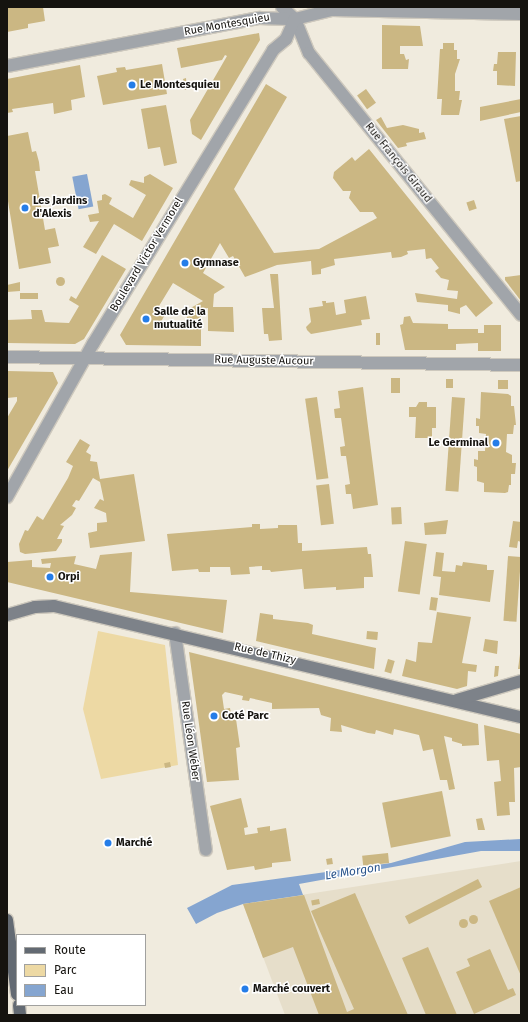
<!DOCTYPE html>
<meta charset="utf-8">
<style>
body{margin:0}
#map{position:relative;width:528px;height:1022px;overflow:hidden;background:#f0ebde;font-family:"Fira Sans",sans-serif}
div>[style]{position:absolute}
.built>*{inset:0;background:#e6deca}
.green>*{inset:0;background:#edd9a4}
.water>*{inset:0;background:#85a5d0;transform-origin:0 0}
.building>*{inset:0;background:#cbb783;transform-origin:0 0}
.round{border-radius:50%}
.roads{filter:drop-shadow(1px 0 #cdc8bd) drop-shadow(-1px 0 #cdc8bd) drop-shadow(0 1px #cdc8bd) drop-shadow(0 -1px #cdc8bd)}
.minor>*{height:12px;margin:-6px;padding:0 6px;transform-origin:6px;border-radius:6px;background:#a1a5aa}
.secondary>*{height:12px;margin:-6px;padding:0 6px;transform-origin:6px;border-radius:6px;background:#7d8289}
.primary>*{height:12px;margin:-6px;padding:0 6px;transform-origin:6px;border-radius:6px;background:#636a73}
.dots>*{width:11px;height:11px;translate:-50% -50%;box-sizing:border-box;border:2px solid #fff;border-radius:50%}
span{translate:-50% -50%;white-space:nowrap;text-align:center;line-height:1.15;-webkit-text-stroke:3px #fff;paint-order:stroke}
.street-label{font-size:11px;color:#15130f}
.poi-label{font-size:11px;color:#15130f;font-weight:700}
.left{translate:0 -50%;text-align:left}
.right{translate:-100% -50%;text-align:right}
.water-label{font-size:12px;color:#2b568d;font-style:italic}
.frame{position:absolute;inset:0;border:8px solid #15130f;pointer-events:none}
.legend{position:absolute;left:16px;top:934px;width:130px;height:72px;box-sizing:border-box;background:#fff;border:1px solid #a1a19f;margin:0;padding:5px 7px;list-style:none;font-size:12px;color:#15130f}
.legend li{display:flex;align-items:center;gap:8px;height:20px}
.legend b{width:20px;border:1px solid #a1a19f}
</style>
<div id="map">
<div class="built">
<div style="clip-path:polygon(521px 861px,521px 1015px,285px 1015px,243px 904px)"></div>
</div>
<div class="green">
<div style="clip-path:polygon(98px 631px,165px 645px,178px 765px,101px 779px,83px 709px)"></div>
</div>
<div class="water">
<div style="left:87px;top:174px;width:33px;height:15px;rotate:79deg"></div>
<div style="clip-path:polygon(521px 839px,521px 851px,481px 851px,299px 884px,303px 895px,243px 904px,217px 913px,196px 924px,187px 908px,232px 885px,391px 863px,465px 842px)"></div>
</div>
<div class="building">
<div style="clip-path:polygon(7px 7px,43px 7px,45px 21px,28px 24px,28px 28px,7px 32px)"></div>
<div style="clip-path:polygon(382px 25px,420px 26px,423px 46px,400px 46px,400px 54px,404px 54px,406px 60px,409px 59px,408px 69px,382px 69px)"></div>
<div style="clip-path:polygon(259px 33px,260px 40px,201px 140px,192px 134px,190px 120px,227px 56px,225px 55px,222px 60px,181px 68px,177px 48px)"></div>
<div style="clip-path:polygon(443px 43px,454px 43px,454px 50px,457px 50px,457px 59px,460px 59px,455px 74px,455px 91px,460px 91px,459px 100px,462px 100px,459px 115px,441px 115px,442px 99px,437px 99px,440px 49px,443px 49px)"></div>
<div style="clip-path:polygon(498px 52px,516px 52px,515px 86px,497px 85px,497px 71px,493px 71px,494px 64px,497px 64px)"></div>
<div style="clip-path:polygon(162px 64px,167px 94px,103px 105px,97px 76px,117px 72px,116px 68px,125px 67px,126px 70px)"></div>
<div style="clip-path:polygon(80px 65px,85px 97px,71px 100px,72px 110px,54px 114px,53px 103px,12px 109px,13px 112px,7px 113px,7px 79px)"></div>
<div style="clip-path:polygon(186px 78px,187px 89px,185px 90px,183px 79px)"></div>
<div style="clip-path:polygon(evenodd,266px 84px,287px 97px,234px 189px,274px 253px,319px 249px,377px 218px,373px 212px,360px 212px,349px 198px,351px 191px,343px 191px,333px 178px,334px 172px,352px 157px,355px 161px,369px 149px,493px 303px,476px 317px,466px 305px,460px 308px,460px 314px,448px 311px,448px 305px,417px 302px,415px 293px,457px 299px,458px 291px,447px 290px,449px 280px,441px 278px,435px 271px,439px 268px,431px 258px,426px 259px,425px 249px,407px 251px,408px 254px,401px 257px,392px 258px,391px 252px,334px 259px,335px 265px,321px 269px,321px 274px,312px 275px,311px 261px,277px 265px,245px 277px,233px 256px,229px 258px,220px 243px,203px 273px,225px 287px,214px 294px,213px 307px,233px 307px,234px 332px,208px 331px,208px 308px,201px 309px,201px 346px,126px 345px,120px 335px,266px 84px,173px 283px,203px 301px,187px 310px,187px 327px,158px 327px,167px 311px,159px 306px,173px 283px)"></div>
<div style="left:366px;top:89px;width:17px;height:11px;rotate:54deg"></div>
<div style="clip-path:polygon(521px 99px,521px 112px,480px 121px,480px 107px)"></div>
<div style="clip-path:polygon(166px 105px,177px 163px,164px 166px,160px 147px,148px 149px,141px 109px)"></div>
<div style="clip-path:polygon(521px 116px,521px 181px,516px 182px,504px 119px)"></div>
<div style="clip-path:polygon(381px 117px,387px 128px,403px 125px,419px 129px,419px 133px,424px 132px,426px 139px,406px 143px,407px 146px,398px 148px,376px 120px)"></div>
<div style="clip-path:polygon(28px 132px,32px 152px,36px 151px,39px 162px,40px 171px,35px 171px,45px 230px,55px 228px,59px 246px,48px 248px,51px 263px,19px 269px,7px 195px,7px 136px)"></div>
<div style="clip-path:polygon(150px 174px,173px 188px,142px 241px,114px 224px,96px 254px,83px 247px,99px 221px,90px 222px,88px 215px,99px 213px,97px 201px,102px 200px,102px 195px,105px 194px,112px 198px,109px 204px,133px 218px,146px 195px,129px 185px,131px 180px,144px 183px,144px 177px)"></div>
<div style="left:474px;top:200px;width:9px;height:8px;rotate:72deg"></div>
<div style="clip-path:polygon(102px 255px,126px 269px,84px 339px,75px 344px,7px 343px,7px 320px,32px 319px,31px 310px,42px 310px,45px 322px,69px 323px,79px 306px,69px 300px,71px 296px,76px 299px)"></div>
<div style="clip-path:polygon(270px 274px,278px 274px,282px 340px,269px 341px,268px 334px,264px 334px,262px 308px,274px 308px)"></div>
<div style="clip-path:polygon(521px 275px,521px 301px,505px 280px,505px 277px)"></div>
<div class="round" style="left:55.5px;top:276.5px;width:9px;height:9px"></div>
<div style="clip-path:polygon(20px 282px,20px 291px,7px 292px,7px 285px)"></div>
<div style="left:20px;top:293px;width:18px;height:6px"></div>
<div style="clip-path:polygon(366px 296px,370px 319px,361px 320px,362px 325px,311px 334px,307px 330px,306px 327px,311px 322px,309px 308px,323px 306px,322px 301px,326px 301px,326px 303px,334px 302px,336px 315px,346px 313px,344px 300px)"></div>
<div style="clip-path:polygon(410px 316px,413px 323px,448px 324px,448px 329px,478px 329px,478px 333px,484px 333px,484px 325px,501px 325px,501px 351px,478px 351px,478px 343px,456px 344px,456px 350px,405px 350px,400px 325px,403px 324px,404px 317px)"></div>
<div style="left:376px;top:333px;width:4px;height:12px"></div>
<div style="clip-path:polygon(7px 371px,53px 372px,58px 383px,7px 471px,7px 418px,17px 401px,17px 397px,7px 398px)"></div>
<div style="left:391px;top:378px;width:9px;height:15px"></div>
<div style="left:446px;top:379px;width:7px;height:9px"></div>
<div style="left:498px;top:380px;width:10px;height:9px"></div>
<div style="clip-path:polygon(363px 387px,378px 505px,353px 509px,351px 494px,346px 494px,345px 485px,350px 484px,346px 456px,341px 456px,340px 447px,345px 446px,341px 418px,335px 418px,334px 409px,340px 408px,338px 391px)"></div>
<div style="clip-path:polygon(481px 392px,508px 394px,511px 396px,511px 406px,514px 406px,516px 425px,514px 425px,513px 434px,507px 434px,506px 452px,512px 455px,512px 463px,516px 463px,515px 474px,511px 474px,511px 485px,509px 485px,508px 492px,505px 493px,484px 492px,484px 483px,477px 481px,477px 467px,474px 466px,474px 459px,478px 460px,478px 451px,485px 451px,486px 434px,479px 433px,479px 426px,476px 426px,476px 418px,480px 419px)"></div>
<div style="left:317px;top:397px;width:82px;height:12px;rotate:82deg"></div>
<div style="left:452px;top:397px;width:13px;height:94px;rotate:4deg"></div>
<div style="clip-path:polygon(419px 402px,427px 402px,427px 407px,436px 407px,436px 428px,432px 428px,432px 438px,415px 438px,416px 417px,409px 417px,409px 407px,416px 407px)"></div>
<div style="clip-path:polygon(80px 439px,90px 445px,86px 452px,91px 455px,90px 461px,97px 462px,100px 479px,134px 474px,145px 541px,90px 548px,88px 533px,97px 531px,97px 523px,107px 522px,106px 513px,94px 508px,100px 499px,104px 501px,100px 482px,93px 478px,79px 501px,76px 500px,72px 506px,76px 508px,72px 515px,60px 525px,64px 526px,57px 539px,62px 539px,62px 542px,56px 551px,25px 554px,20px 552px,19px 544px,25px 530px,28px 531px,37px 516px,43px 520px,68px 478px,73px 466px,66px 462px)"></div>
<div style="left:329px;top:484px;width:40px;height:13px;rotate:83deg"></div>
<div style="left:401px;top:507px;width:17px;height:10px;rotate:87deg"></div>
<div style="clip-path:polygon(448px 520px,446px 534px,425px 535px,424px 523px)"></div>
<div style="clip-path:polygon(513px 521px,521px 522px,521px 542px,518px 541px,517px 548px,509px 547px)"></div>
<div style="clip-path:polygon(252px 524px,260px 524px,260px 529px,278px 528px,278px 525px,297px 525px,298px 543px,302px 543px,302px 551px,367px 547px,368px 554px,371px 554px,373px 577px,364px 577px,364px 588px,336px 590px,336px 587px,304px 589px,302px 569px,271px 572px,270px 570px,262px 570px,262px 566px,249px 567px,250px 574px,231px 575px,230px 567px,210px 567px,210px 572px,199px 572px,198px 569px,172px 571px,167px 534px,252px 527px)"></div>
<div style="left:405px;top:541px;width:22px;height:51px;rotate:8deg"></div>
<div style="clip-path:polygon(132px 552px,130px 592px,227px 600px,223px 633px,7px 582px,7px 562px,32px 560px,32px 567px,50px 568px,51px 563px,42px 564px,41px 559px,76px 556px,74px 564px,96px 569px,100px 555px)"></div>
<div style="clip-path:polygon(436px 552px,444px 553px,442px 571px,455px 572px,456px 565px,462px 566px,463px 562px,487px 565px,487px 570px,494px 570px,490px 602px,439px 595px,441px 577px,433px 576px)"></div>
<div style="left:508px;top:556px;width:13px;height:65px;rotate:4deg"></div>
<div style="left:431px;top:597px;width:7px;height:13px;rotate:8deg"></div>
<div style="clip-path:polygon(437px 612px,471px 617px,462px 663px,477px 665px,476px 672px,468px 671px,467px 686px,457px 689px,402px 676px,406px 659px,416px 662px,418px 642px,432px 643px)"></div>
<div style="clip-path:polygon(260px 613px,273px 615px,273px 619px,308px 623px,313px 625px,312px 634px,376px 648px,374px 669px,256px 641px)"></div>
<div style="left:367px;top:631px;width:11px;height:8px;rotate:5deg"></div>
<div style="clip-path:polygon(485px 639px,498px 641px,497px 654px,483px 651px)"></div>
<div style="clip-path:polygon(189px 652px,478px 724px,479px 745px,462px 746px,462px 744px,452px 741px,452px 738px,444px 736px,455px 789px,449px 790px,447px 780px,440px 780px,433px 749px,423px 751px,419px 735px,394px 729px,393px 735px,376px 730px,375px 734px,368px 733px,341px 725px,342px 732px,330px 731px,331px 718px,321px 715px,319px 708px,272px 709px,272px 703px,250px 698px,249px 701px,242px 700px,243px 696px,225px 692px,222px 695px,224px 709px,230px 708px,232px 720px,236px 719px,240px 747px,236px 748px,239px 780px,207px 782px)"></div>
<div style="clip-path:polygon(520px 654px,521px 669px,518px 669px)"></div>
<div style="left:388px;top:659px;width:7px;height:13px;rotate:16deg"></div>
<div style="clip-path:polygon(495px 666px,499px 666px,498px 676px,494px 677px)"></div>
<div style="clip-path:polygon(484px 725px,521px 734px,521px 767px,514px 768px,515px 802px,509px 802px,510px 815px,497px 816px,494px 782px,501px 781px,499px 760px,487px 761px)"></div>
<div style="left:170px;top:762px;width:5px;height:6px;rotate:79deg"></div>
<div style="left:442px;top:791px;width:46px;height:61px;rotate:79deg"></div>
<div style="clip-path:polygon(241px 798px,248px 827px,244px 828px,245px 835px,258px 833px,257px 828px,270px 826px,270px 831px,286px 828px,291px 861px,272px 863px,272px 867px,255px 870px,254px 866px,227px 870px,210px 806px)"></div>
<div style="clip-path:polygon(482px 818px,485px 830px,478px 830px,476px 819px)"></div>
<div style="left:388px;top:853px;width:10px;height:26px;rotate:84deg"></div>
<div style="left:332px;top:858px;width:6px;height:6px;rotate:81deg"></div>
<div style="left:478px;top:879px;width:9px;height:82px;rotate:63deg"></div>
<div style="clip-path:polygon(521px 887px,521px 976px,489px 901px)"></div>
<div style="clip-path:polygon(355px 893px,408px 1015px,319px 1015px,293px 947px,263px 958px,243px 904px,304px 895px,347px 1012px,354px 1009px,311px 911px)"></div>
<div style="left:319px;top:899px;width:5px;height:8px;rotate:79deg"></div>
<div class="round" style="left:468.5px;top:914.5px;width:9px;height:9px"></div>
<div class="round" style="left:458.5px;top:918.5px;width:9px;height:9px"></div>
<div style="clip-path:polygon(428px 947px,457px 1015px,426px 1015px,402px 958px)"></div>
<div style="clip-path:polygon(490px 949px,508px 990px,513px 988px,516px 995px,474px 1014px,456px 972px,470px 966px,467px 959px)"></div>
</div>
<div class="roads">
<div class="minor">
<div style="left:282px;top:7px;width:18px;rotate:43deg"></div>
<div style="left:295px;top:19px;width:37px;rotate:68deg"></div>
<div style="left:309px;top:53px;width:337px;rotate:51deg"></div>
<div style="left:7px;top:66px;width:257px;rotate:-10.8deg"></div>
<div style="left:259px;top:18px;width:36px;rotate:2deg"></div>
<div style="left:295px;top:19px;width:38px;rotate:-14deg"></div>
<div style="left:332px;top:10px;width:189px;rotate:1.2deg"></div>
<div style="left:7px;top:357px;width:514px;rotate:0.89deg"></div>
<div style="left:7px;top:497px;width:176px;rotate:-60.7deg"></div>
<div style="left:93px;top:344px;width:345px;rotate:-58.5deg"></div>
<div style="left:273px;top:50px;width:17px;rotate:-40deg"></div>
<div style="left:286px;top:39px;width:22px;rotate:-66deg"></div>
<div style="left:175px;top:633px;width:219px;rotate:81.9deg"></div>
</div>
<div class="secondary">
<div style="left:7px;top:615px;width:29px;rotate:-16deg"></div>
<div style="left:35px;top:607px;width:19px;rotate:-3deg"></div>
<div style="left:54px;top:606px;width:480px;rotate:13.4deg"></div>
<div style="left:457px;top:700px;width:67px;rotate:-16.5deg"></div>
</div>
<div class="primary">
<div style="left:7px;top:920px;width:75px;rotate:82.3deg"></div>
<div style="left:19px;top:1005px;width:10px;rotate:84deg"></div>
</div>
</div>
<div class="dots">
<div style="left:132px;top:85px;background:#257de8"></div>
<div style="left:25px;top:208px;background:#257de8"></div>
<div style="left:185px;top:263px;background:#257de8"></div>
<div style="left:146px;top:319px;background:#257de8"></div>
<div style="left:496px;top:443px;background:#257de8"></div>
<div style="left:50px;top:577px;background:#257de8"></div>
<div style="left:214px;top:716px;background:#257de8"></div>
<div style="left:108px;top:843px;background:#257de8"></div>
<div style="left:245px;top:989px;background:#257de8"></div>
</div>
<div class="street-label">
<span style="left:227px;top:25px;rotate:-10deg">Rue Montesquieu</span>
<span style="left:398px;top:163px;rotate:51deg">Rue François Giraud</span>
<span style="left:147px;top:255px;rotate:-59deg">Boulevard Victor Vermorel</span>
<span style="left:264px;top:361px;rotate:1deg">Rue Auguste Aucour</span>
<span style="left:265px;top:654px;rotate:13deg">Rue de Thizy</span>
<span style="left:190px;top:741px;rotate:82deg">Rue Léon Wéber</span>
</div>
<div class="poi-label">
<span class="left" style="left:140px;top:85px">Le Montesquieu</span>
<span class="left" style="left:33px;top:208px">Les Jardins<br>d'Alexis</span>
<span class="left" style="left:193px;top:263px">Gymnase</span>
<span class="left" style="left:154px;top:319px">Salle de la<br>mutualité</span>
<span class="right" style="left:488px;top:443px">Le Germinal</span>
<span class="left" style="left:58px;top:577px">Orpi</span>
<span class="left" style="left:222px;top:716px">Coté Parc</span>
<span class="left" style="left:116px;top:843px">Marché</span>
<span class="left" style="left:253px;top:989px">Marché couvert</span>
</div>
<div class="water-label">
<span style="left:353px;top:872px;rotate:-9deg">Le Morgon</span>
</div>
<div class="frame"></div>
<ul class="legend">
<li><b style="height:5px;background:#636a73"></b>Route</li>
<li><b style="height:11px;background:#edd9a4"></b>Parc</li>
<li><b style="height:11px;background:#85a5d0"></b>Eau</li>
</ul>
</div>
